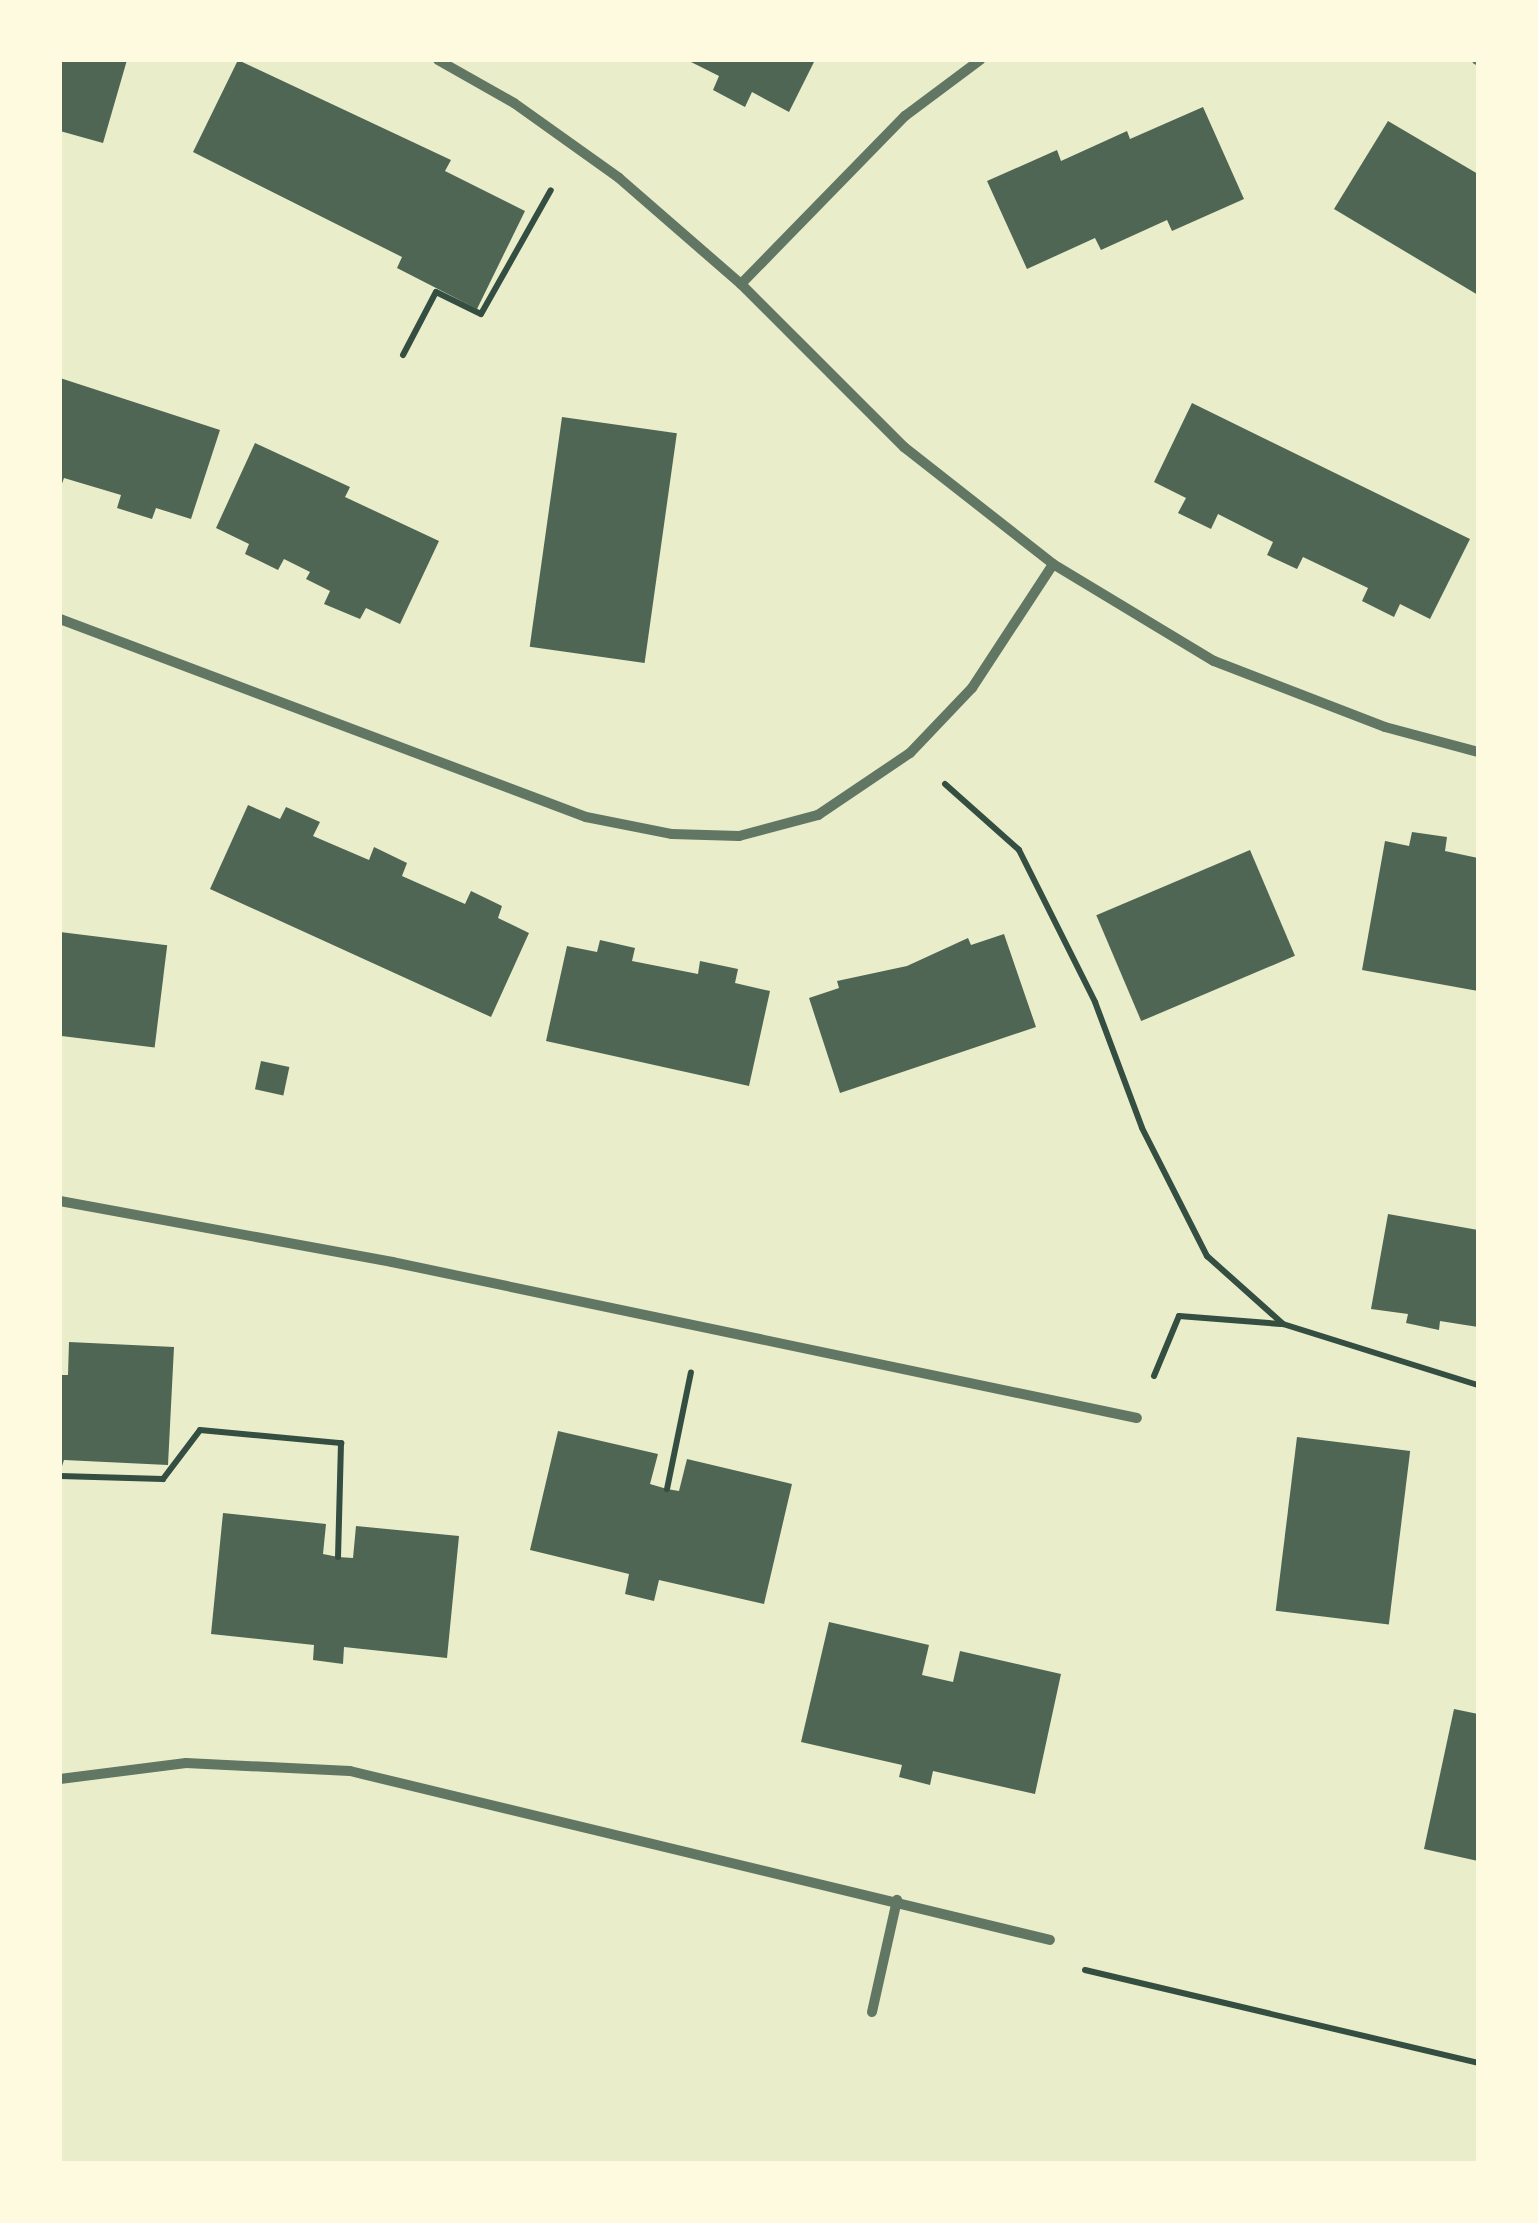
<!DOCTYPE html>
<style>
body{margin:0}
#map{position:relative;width:1538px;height:2223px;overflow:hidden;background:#e9edc9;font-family:"Nunito Sans",sans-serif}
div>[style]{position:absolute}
.building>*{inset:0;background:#4f6655;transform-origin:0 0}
.path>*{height:6px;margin:-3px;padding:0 3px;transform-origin:3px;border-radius:3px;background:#344e41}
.minor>*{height:10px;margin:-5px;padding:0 5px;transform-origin:5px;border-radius:5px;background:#617663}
span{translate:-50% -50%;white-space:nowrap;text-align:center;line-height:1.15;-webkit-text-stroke:8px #fefae0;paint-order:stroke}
.frame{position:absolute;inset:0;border:62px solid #fefae0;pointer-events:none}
</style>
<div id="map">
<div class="building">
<div style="clip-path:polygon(60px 60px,127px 60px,103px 143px,60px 131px)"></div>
<div style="clip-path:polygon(238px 60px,451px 160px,445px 171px,525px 211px,477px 309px,397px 268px,402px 257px,193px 152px)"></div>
<div style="clip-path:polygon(687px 60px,815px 60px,789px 112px,752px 92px,745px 107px,713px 90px,719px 76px)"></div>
<div style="clip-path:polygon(1203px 107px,1244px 199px,1172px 231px,1167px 220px,1101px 250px,1095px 238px,1027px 269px,987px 181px,1057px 150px,1061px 161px,1127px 131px,1130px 139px)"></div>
<div style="clip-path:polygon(1388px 121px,1478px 174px,1478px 295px,1334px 209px)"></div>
<div style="clip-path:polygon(60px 378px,220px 430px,191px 519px,156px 508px,152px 519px,117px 508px,121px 495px,64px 478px,60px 489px)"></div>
<div style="clip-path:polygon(1192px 403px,1470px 539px,1430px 619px,1400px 604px,1394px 617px,1362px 601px,1368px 588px,1303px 557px,1297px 569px,1267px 555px,1273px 542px,1218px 514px,1211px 529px,1178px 513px,1186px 498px,1154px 482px)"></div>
<div style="left:562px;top:417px;width:116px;height:232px;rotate:8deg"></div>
<div style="clip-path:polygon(255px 443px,350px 487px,345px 497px,439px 541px,400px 624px,366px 608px,360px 619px,324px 604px,330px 591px,306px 579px,310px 572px,284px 559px,278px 570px,245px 554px,249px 544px,216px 528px)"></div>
<div style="clip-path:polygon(248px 805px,280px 819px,286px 807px,320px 822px,313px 836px,369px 860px,374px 847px,407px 863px,402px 876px,465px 904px,471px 891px,502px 906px,498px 918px,529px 933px,491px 1017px,210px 889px)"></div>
<div style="clip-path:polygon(1412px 832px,1447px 837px,1445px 851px,1478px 858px,1478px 991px,1362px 970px,1385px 841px,1409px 846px)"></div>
<div style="left:1250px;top:850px;width:115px;height:167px;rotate:67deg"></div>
<div style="left:60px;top:932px;width:108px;height:103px;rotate:7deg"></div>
<div style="clip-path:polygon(1004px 934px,1036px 1027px,840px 1093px,809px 998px,839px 988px,837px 981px,907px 966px,968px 938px,971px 945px)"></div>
<div style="clip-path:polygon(600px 940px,635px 948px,632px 961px,698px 974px,700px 961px,738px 969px,735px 983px,770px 991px,749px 1086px,546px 1041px,567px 946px,597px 952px)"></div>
<div style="left:261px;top:1061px;width:29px;height:29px;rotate:12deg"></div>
<div style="clip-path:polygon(1388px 1214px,1478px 1230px,1478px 1327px,1440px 1321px,1439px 1330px,1406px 1323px,1408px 1314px,1371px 1309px)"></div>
<div style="clip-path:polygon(69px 1342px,174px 1347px,168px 1465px,64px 1460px,60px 1472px,60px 1375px,68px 1375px)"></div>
<div style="clip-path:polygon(558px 1431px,658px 1454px,650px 1484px,667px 1489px,679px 1491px,687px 1459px,792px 1484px,764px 1604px,659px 1580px,654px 1601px,625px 1594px,629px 1574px,530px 1550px)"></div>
<div style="left:1297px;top:1437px;width:114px;height:175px;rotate:7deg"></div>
<div style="clip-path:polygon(223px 1513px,326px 1524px,323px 1554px,338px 1557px,353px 1558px,356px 1526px,459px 1536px,447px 1658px,344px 1647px,343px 1664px,313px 1660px,314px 1645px,211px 1634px)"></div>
<div style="clip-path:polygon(829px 1622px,929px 1645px,922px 1675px,953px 1682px,960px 1651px,1061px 1674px,1035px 1794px,933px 1771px,930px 1785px,899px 1777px,902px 1765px,801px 1742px)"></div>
<div style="clip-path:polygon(1454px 1709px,1478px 1714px,1478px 1861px,1424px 1849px)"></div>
</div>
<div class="path">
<div style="left:403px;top:355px;width:71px;rotate:-62.4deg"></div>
<div style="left:436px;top:292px;width:50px;rotate:26.1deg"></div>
<div style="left:481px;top:314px;width:142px;rotate:-60.6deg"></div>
<div style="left:945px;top:784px;width:99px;rotate:41.7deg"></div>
<div style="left:1019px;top:850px;width:170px;rotate:63.4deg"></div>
<div style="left:1095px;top:1002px;width:134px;rotate:69.5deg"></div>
<div style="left:1142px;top:1128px;width:144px;rotate:63.1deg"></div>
<div style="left:1207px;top:1256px;width:102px;rotate:41.8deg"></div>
<div style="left:1283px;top:1324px;width:204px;rotate:17.4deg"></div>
<div style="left:1154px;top:1376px;width:65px;rotate:-67.4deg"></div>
<div style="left:1179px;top:1316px;width:102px;rotate:4.5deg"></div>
<div style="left:60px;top:1476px;width:103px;rotate:1.7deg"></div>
<div style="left:163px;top:1479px;width:61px;rotate:-52.9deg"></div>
<div style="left:200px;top:1430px;width:142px;rotate:5.3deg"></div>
<div style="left:341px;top:1443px;width:114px;rotate:91.5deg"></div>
<div style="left:667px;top:1489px;width:119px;rotate:-78.4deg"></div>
<div style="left:1085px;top:1970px;width:404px;rotate:13.3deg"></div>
</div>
<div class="minor">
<div style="left:438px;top:60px;width:87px;rotate:29.5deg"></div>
<div style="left:514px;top:103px;width:129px;rotate:35.5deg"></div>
<div style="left:619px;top:178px;width:162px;rotate:41deg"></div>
<div style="left:741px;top:284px;width:231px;rotate:45deg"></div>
<div style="left:904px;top:447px;width:189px;rotate:38.1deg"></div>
<div style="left:1053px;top:564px;width:188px;rotate:31.1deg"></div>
<div style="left:1214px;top:661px;width:183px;rotate:21.1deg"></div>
<div style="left:1385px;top:727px;width:96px;rotate:15deg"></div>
<div style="left:1477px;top:60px;width:1px"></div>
<div style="left:741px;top:284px;width:235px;rotate:-45.7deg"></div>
<div style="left:905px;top:116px;width:94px;rotate:-36.7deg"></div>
<div style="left:60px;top:619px;width:562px;rotate:20.63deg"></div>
<div style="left:586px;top:817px;width:88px;rotate:11.2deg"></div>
<div style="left:672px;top:834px;width:67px;rotate:1.7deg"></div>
<div style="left:739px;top:836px;width:82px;rotate:-14.9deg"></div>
<div style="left:818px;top:815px;width:111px;rotate:-34deg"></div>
<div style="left:910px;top:753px;width:90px;rotate:-46.4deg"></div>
<div style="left:972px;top:688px;width:148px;rotate:-56.8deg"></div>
<div style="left:60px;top:1201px;width:338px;rotate:10.4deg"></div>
<div style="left:392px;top:1262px;width:761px;rotate:11.83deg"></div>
<div style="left:60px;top:1779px;width:127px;rotate:-7.2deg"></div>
<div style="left:186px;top:1763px;width:164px;rotate:2.8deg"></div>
<div style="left:350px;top:1771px;width:720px;rotate:13.57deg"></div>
<div style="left:872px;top:2012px;width:115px;rotate:-77.4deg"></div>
</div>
<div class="frame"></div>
</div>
